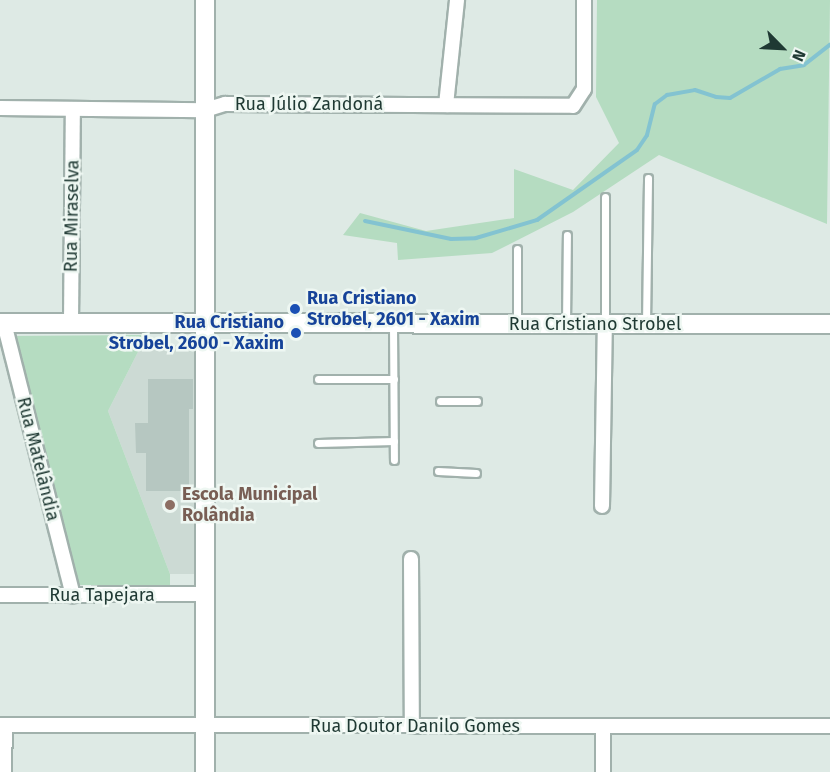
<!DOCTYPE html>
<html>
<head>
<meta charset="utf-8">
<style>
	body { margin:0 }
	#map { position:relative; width:830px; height:772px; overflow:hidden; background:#deeae5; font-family:"Fira Sans",sans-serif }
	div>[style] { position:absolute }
	.built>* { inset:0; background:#ccdad4 }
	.green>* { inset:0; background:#b5dcc1 }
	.stream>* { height:4px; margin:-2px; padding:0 2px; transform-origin:2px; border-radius:2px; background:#83c3d1 }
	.building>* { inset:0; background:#b6c7c1 }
	.roads { filter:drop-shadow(2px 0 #a1b1ac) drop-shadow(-2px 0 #a1b1ac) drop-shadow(0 2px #a1b1ac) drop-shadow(0 -2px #a1b1ac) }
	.lane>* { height:7px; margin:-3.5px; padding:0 3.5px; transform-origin:3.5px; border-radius:3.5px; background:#fff }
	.street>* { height:14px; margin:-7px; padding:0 7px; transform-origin:7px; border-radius:7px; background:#fff }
	.secondary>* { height:18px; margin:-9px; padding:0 9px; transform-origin:9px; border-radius:9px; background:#fff }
	.dots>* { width:16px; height:16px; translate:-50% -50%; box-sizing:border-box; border:3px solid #eef7f2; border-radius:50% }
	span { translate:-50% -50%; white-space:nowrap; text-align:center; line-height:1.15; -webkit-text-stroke:5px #eef7f2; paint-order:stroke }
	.street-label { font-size:18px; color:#1f3933 }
	.transit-label { font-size:18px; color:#164399; font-weight:700 }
	.left { translate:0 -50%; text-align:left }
	.right { translate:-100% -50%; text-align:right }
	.education-label { font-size:18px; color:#785e54; font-weight:700 }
	.north { position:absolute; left:752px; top:18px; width:60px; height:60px; -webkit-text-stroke:4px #eef7f2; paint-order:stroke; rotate:114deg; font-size:16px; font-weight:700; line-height:24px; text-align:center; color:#1f3933 }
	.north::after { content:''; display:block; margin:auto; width:21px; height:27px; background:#1f3933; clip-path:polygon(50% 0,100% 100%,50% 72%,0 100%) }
</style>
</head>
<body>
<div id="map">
	<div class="built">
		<i style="clip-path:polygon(195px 345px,197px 574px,170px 574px,108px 411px,141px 346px)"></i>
	</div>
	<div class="green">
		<i style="clip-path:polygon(597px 0,830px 0,827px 224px,659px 155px,573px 212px,492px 253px,398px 260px,397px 243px,343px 235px,360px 213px,426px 231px,514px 218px,514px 169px,573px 190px,619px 143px,596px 97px)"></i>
		<i style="clip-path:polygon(141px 335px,141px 346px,108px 411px,170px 574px,170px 585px,78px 585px,12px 336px)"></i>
	</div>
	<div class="stream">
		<i style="left:365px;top:221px;width:88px;rotate:11.8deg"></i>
		<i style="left:451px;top:239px;width:25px;rotate:-2deg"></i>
		<i style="left:476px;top:238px;width:64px;rotate:-16.4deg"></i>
		<i style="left:537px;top:220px;width:122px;rotate:-35deg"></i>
		<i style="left:637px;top:150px;width:18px;rotate:-56deg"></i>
		<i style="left:647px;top:135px;width:32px;rotate:-76deg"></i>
		<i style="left:655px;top:104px;width:15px;rotate:-37deg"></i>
		<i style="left:667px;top:95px;width:28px;rotate:-10deg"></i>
		<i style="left:695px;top:90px;width:22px;rotate:18deg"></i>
		<i style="left:716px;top:97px;width:14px;rotate:4deg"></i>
		<i style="left:730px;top:98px;width:58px;rotate:-30.1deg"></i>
		<i style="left:780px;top:69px;width:24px;rotate:-9deg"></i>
		<i style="left:804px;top:65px;width:33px;rotate:-38deg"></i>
	</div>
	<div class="building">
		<i style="clip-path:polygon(148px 379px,193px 379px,193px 409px,189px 409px,189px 491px,146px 491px,146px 453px,136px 453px,135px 423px,148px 423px)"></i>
	</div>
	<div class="roads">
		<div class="lane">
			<i style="left:605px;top:197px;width:124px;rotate:90deg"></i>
			<i style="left:517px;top:321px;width:72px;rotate:-90deg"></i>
			<i style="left:566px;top:324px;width:89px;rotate:-89.4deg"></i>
			<i style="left:646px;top:324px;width:146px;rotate:-89.2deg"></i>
			<i style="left:393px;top:325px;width:135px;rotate:89.6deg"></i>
			<i style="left:318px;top:379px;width:76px"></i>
			<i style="left:440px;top:401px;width:37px"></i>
			<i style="left:318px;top:443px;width:76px;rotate:-1.5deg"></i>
			<i style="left:438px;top:471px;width:38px;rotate:3deg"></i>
		</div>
		<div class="street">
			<i style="left:446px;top:105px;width:106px;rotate:-84deg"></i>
			<i style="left:0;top:108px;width:205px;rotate:0.6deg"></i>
			<i style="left:205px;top:110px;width:21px;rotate:-17deg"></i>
			<i style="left:225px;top:104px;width:348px;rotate:0.3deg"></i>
			<i style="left:573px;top:106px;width:20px;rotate:-57deg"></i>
			<i style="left:584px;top:89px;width:89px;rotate:-90deg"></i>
			<i style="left:4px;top:323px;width:281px;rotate:75.8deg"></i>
			<i style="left:71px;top:323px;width:214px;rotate:-89.5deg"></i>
			<i style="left:602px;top:506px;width:182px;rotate:-89.1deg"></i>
			<i style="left:411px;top:559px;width:167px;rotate:89.7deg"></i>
			<i style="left:0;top:595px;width:205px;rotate:-0.3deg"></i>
			<i style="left:0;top:725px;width:830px;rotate:0.07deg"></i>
			<i style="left:4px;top:772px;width:47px;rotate:-88.8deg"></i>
			<i style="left:603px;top:772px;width:46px;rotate:-90deg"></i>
		</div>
		<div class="secondary">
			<i style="left:0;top:323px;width:830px;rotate:0.07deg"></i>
			<i style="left:205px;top:772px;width:772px;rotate:-90deg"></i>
		</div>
	</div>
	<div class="dots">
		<i style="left:295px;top:309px;background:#1a4fb4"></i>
		<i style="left:296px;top:333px;background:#1a4fb4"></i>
		<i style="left:170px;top:505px;background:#8d6e63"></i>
	</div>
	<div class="street-label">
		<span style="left:309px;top:104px">Rua Júlio Zandoná</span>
		<span style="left:72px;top:216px;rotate:-89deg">Rua Miraselva</span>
		<span style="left:595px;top:324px">Rua Cristiano Strobel</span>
		<span style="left:38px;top:459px;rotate:76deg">Rua Matelândia</span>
		<span style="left:102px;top:595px">Rua Tapejara</span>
		<span style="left:415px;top:726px">Rua Doutor Danilo Gomes</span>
	</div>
	<div class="transit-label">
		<span class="left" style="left:307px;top:309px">Rua Cristiano<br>Strobel, 2601 - Xaxim</span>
		<span class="right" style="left:284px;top:333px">Rua Cristiano<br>Strobel, 2600 - Xaxim</span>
	</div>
	<div class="education-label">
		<span class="left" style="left:182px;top:505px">Escola Municipal<br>Rolândia</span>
	</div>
	<div class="north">N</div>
</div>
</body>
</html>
